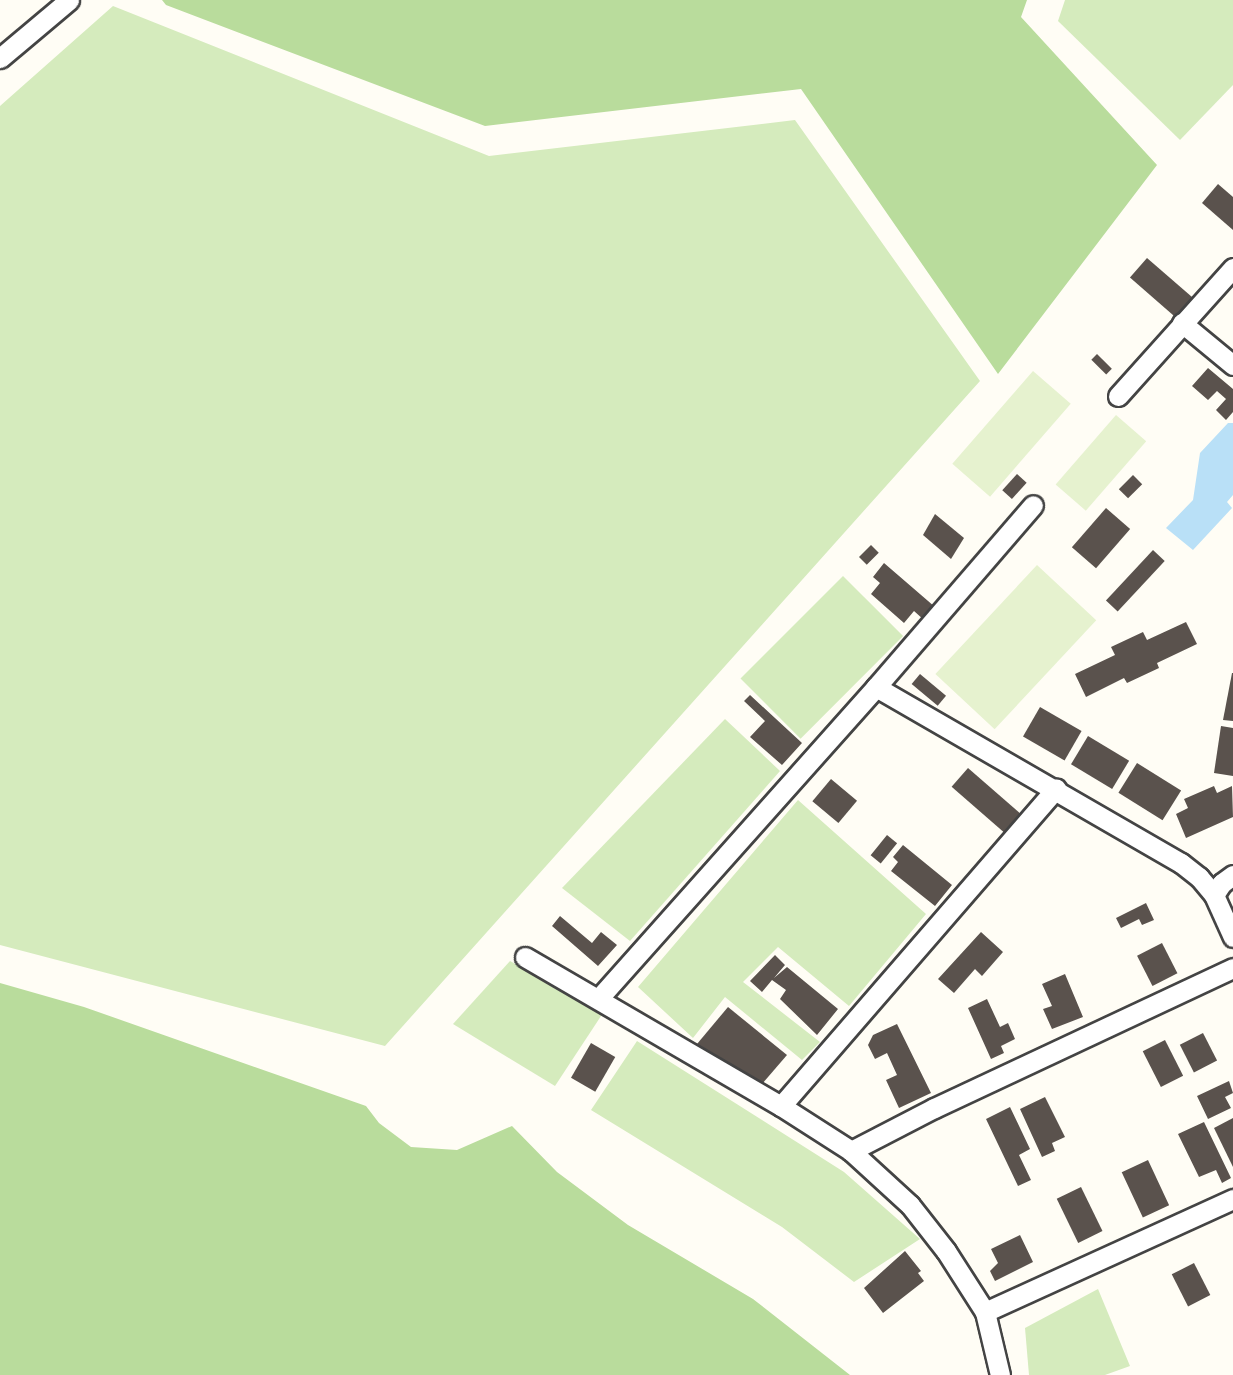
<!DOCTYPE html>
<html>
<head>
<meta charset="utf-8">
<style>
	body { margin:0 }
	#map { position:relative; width:1233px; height:1375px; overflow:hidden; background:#fffdf5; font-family:"Zilla Slab",serif }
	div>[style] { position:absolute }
	.green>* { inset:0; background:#d5ebbd; transform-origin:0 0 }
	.forest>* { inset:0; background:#b9dc9c }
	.pitch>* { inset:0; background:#e6f2cf; transform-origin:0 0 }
	.water>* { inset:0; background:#b9e0f7 }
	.building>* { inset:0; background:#5a524d; transform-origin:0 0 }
	.roads { filter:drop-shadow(2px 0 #444) drop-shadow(-2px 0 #444) drop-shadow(0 2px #444) drop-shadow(0 -2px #444) }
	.minor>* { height:19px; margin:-9.5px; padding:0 9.5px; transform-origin:9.5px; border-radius:9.5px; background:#fff }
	span { translate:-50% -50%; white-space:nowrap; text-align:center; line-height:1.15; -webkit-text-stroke:7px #fff; paint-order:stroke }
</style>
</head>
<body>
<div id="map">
	<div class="green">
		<i style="clip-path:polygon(1065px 0,1233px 0,1233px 85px,1180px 140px,1058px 21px)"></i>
		<i style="clip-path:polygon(113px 6px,489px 156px,795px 120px,980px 381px,385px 1046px,0 945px,0 106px)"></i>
		<i style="left:843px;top:576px;width:85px;height:145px;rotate:45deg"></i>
		<i style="clip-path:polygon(725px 719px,780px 771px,630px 941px,562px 888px)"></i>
		<i style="clip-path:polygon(798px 800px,926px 914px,849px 1006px,778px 947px,743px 982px,820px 1042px,802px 1060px,725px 997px,693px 1038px,638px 987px)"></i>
		<i style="clip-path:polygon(510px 961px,603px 1013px,555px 1086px,453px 1024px)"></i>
		<i style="clip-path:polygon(637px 1041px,844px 1172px,920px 1239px,854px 1282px,782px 1227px,591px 1110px)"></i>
		<i style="clip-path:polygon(1098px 1289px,1130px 1366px,1105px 1375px,1029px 1375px,1025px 1328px)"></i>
	</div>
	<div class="forest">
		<i style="clip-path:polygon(162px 0,1027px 0,1021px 17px,1157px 165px,998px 374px,801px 89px,485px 126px,166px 5px)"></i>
		<i style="clip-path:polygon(0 983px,84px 1007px,366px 1106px,379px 1123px,411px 1147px,457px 1150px,512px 1126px,557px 1172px,628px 1225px,753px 1299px,850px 1375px,0 1375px)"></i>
	</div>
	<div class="pitch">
		<i style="left:1033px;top:371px;width:50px;height:123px;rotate:41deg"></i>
		<i style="left:1116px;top:415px;width:40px;height:92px;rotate:41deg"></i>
		<i style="left:1037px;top:565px;width:81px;height:149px;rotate:43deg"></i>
	</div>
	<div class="water">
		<i style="clip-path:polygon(1228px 423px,1233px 423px,1233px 495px,1227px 502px,1232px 508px,1193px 550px,1166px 528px,1193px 500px,1200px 453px)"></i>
	</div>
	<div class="building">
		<i style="clip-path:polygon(1218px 184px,1233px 197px,1233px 230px,1202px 203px)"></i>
		<i style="left:1147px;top:258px;width:60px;height:26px;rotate:41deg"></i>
		<i style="left:1097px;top:354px;width:21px;height:8px;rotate:45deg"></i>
		<i style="clip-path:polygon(1208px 368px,1233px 389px,1233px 412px,1226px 420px,1216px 410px,1226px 399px,1217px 391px,1208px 400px,1192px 386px)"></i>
		<i style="left:1017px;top:474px;width:13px;height:22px;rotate:42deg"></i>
		<i style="left:1133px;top:475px;width:13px;height:20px;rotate:45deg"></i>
		<i style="left:1106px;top:508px;width:32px;height:52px;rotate:41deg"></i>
		<i style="clip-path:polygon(935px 514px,964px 538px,951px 559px,923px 535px)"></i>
		<i style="left:871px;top:545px;width:11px;height:17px;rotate:45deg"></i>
		<i style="left:1153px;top:550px;width:16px;height:69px;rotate:43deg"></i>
		<i style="clip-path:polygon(884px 563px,935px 607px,924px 620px,914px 611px,904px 623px,871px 594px,880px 583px,873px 577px)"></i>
		<i style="clip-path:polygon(1186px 622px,1197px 644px,1157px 663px,1159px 668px,1127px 683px,1124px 678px,1086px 697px,1075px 674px,1115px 655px,1111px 647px,1143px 632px,1147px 640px)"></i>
		<i style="clip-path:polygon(1232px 673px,1233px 673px,1233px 721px,1223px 720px)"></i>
		<i style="left:920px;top:674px;width:34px;height:13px;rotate:40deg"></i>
		<i style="clip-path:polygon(750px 695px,802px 743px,782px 765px,750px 737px,765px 721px,744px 701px)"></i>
		<i style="left:1040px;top:707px;width:48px;height:34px;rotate:30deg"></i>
		<i style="clip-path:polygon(1221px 726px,1233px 728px,1233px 776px,1214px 773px)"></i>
		<i style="left:1088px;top:736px;width:48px;height:33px;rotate:31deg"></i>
		<i style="left:1137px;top:763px;width:52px;height:35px;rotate:32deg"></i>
		<i style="left:968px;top:768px;width:70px;height:25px;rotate:41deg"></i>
		<i style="left:831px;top:779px;width:34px;height:29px;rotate:40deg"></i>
		<i style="clip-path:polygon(1214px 786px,1217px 793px,1232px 786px,1233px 817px,1186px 838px,1176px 814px,1188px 808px,1184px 799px)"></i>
		<i style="left:887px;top:835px;width:13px;height:26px;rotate:39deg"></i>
		<i style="clip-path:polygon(903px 845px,952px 885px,935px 906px,891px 871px,898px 862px,893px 857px)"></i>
		<i style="clip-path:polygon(1146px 903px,1154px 920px,1142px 925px,1139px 919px,1121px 928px,1116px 918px)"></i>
		<i style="clip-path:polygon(560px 916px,592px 943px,601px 932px,617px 945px,598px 966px,552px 926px)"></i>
		<i style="clip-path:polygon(981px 932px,1003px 952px,982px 976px,975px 969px,954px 993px,938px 979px)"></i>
		<i style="left:1162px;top:943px;width:34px;height:28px;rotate:63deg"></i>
		<i style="clip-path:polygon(775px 955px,785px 965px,774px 978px,787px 967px,838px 1009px,817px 1035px,780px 999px,786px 990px,772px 980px,762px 992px,750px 981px)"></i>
		<i style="clip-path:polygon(1065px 974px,1083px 1017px,1052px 1029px,1043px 1009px,1052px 1006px,1042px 984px)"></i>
		<i style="clip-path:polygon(987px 999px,1000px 1027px,1008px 1023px,1015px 1039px,1001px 1046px,1004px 1053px,991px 1059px,968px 1008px)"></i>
		<i style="clip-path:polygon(728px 1007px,787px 1055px,762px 1084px,697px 1044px)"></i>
		<i style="clip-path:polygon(897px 1024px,931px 1093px,899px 1108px,886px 1080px,897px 1075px,887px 1053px,875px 1059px,868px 1045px,873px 1035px)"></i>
		<i style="left:1203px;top:1033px;width:31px;height:26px;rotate:63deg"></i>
		<i style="left:1165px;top:1040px;width:40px;height:25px;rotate:63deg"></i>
		<i style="left:591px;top:1043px;width:28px;height:40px;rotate:30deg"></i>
		<i style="clip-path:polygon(1229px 1081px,1233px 1093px,1225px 1097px,1231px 1108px,1208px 1119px,1197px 1096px)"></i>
		<i style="clip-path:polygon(1045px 1097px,1065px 1137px,1052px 1143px,1055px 1151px,1042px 1157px,1020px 1109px)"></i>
		<i style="clip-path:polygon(1010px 1107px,1030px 1149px,1019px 1155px,1031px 1180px,1018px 1186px,986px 1119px)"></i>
		<i style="clip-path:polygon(1233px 1118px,1233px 1167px,1214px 1128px)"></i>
		<i style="clip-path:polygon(1204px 1122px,1231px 1178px,1222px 1183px,1216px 1170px,1199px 1177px,1178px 1134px)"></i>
		<i style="left:1148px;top:1160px;width:50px;height:29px;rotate:65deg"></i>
		<i style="left:1081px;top:1187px;width:49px;height:27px;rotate:64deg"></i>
		<i style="clip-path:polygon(1020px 1235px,1033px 1262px,995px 1281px,990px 1271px,998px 1263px,991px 1249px)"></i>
		<i style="clip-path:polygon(905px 1251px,921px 1271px,918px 1273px,924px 1281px,883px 1313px,864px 1288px)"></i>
		<i style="left:1194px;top:1263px;width:36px;height:25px;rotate:63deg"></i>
	</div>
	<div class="roads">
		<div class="minor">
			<i style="left:0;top:58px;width:90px;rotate:-40deg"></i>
			<i style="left:1182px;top:323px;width:66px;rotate:39.5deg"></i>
			<i style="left:1118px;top:396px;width:172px;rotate:-48.1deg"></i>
			<i style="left:876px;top:687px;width:352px;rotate:30deg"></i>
			<i style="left:1181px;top:863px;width:23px;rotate:38deg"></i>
			<i style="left:1199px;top:877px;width:23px;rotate:50deg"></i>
			<i style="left:1233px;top:875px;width:14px;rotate:144deg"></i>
			<i style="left:1222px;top:883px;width:14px;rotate:124deg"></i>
			<i style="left:1214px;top:895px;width:46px;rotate:65.7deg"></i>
			<i style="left:525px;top:957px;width:296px;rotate:30.2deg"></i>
			<i style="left:781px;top:1106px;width:83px;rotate:32.7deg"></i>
			<i style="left:851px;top:1151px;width:80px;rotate:42.5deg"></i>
			<i style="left:910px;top:1205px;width:58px;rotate:52deg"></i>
			<i style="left:946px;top:1251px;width:72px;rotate:57.4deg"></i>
			<i style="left:985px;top:1312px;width:65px;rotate:76.6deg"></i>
			<i style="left:599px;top:998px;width:416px;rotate:-48.3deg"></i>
			<i style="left:876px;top:687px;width:240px;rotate:-49.2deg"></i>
			<i style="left:781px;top:1106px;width:420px;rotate:-49.1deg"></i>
			<i style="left:851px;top:1151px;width:93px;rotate:-27.4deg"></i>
			<i style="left:934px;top:1108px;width:330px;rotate:-25.1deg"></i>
			<i style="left:985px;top:1312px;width:273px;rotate:-24.5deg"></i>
		</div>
	</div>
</div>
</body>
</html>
